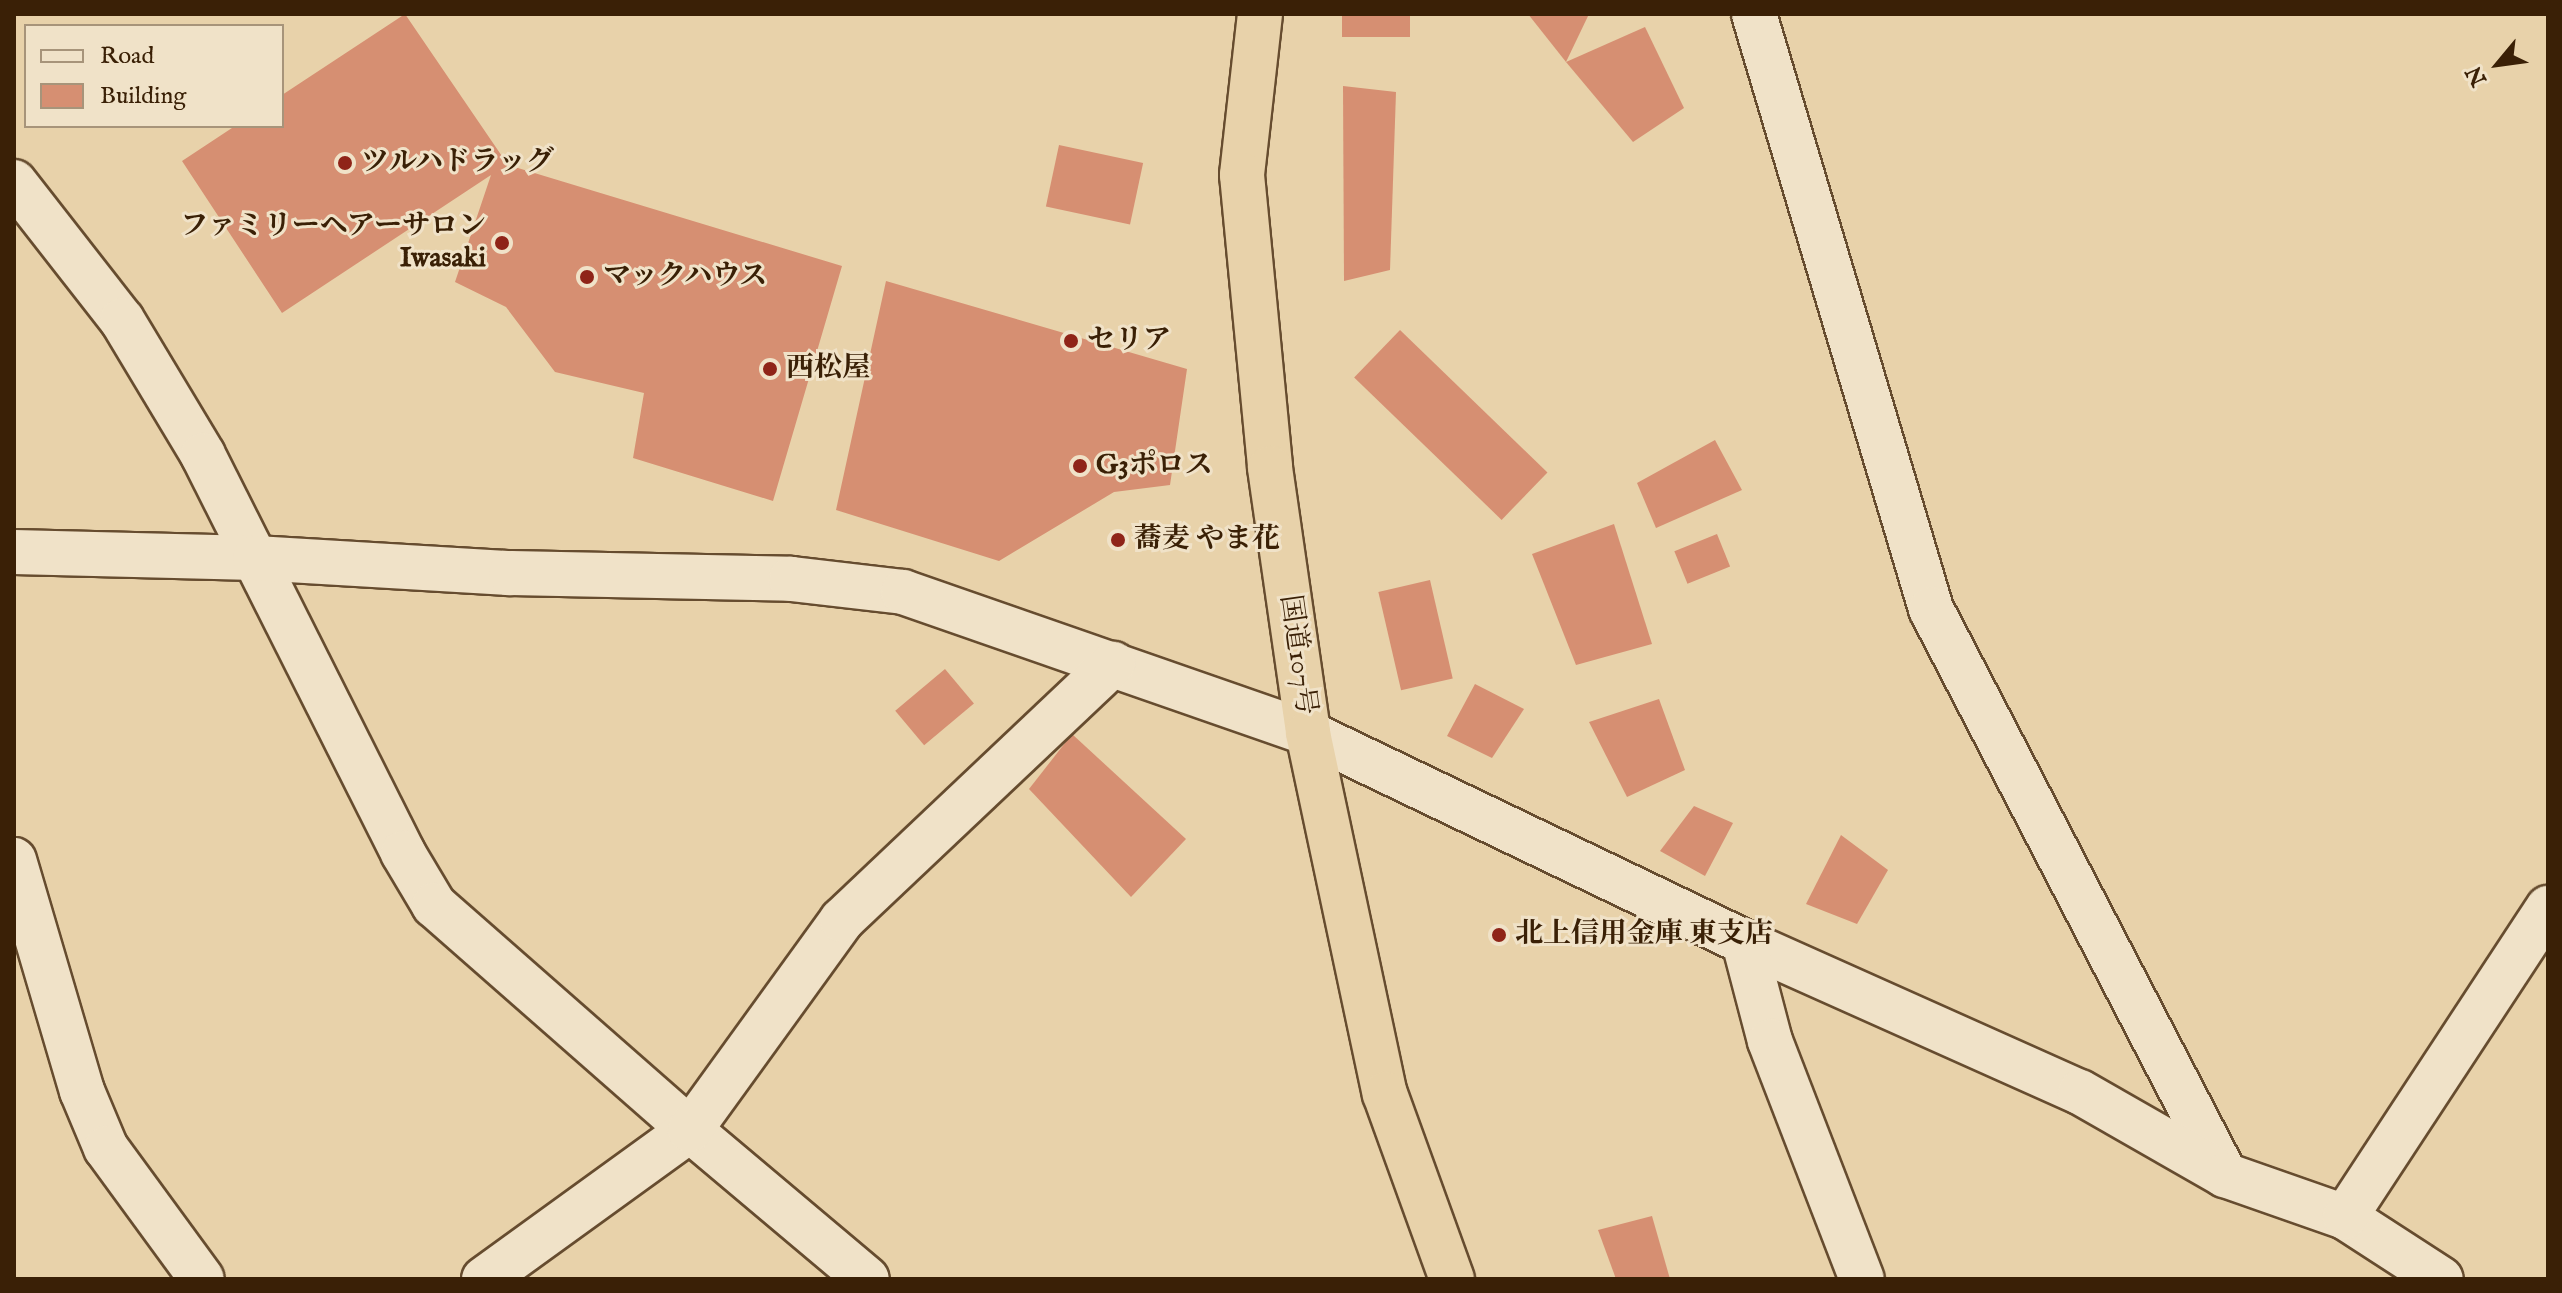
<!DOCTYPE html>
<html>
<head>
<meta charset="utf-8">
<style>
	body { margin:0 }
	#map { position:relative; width:2562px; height:1293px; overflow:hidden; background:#e8d2aa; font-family:"IM FELL English","Noto Serif JP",serif }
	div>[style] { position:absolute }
	.building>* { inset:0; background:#d68f72; transform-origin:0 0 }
	.roads { filter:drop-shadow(2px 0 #664c2f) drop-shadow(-2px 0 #664c2f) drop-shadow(0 2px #664c2f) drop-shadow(0 -2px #664c2f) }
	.minor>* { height:44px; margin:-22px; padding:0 22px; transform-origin:22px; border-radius:22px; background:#f0e2c8 }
	.highway>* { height:44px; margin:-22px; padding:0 22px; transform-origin:22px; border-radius:22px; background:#e8d2aa }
	.dots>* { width:22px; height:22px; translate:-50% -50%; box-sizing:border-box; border:4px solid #f0e2c8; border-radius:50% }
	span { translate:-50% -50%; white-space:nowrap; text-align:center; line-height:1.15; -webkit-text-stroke:6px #f0e2c8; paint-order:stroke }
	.poi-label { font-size:28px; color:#3a2006; font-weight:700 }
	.left { translate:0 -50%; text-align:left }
	.right { translate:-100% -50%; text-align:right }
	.street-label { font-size:28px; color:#3a2006 }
	.frame { position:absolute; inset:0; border:16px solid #3a2006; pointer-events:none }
	.legend { position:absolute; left:24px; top:24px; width:260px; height:104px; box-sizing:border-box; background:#f0e2c8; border:2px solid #a7947a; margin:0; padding:10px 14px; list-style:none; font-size:24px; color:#3a2006 }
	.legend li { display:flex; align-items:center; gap:16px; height:40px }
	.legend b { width:40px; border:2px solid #a7947a }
	.north { position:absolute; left:2458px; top:24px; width:80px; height:80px; -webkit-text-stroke:6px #f0e2c8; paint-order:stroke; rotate:241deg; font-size:22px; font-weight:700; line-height:32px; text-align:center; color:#3a2006 }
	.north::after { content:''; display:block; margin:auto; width:28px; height:36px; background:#3a2006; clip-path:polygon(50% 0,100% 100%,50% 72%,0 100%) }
</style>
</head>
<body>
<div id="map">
	<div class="building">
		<i style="clip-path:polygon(405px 14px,508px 165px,842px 266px,773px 501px,633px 458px,644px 393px,555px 372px,506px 307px,455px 282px,491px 175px,282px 313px,182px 161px,235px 126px,282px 126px,282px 95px)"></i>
		<i style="left:1342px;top:14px;width:68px;height:23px"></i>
		<i style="clip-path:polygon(1528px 14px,1589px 14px,1566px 62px)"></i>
		<i style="clip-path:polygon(1645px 27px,1684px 108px,1633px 142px,1566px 62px)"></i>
		<i style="clip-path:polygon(1343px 86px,1396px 92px,1390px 270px,1344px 281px)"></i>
		<i style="left:1059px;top:145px;width:86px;height:63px;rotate:12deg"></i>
		<i style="clip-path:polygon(886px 281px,1187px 369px,1170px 485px,1114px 492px,999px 561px,836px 510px)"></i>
		<i style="left:1400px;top:330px;width:205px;height:66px;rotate:44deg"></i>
		<i style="clip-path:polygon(1715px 440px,1742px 490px,1656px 528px,1637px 483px)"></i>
		<i style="clip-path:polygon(1614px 524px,1652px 644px,1576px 665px,1532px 554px)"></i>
		<i style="left:1717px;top:534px;width:35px;height:46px;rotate:68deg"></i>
		<i style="left:1430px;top:580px;width:101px;height:53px;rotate:77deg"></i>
		<i style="left:945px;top:669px;width:45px;height:65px;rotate:50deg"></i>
		<i style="clip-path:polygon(1475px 684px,1524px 709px,1492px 758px,1447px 736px)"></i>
		<i style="clip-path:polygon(1659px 699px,1685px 770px,1627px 797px,1589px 722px)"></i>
		<i style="clip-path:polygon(1072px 734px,1186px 839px,1131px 897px,1029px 789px)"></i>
		<i style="clip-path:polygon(1694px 806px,1733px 823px,1705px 876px,1660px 851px)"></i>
		<i style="clip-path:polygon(1841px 835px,1888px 870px,1857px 924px,1806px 904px)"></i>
		<i style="clip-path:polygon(1652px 1216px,1670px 1279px,1616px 1279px,1598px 1230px)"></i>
	</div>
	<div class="roads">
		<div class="minor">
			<i style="left:1754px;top:14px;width:621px;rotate:73.43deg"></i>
			<i style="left:1931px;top:609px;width:638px;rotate:62.55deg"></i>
			<i style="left:14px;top:182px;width:175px;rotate:52deg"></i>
			<i style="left:122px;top:320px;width:157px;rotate:59deg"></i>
			<i style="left:203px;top:455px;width:445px;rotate:63.3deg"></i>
			<i style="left:403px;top:853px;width:61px;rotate:59.2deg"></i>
			<i style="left:434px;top:905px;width:341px;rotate:41.3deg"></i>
			<i style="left:690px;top:1130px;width:231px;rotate:40.1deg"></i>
			<i style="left:14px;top:552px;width:241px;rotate:1.4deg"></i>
			<i style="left:255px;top:558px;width:256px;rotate:3.4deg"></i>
			<i style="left:511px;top:573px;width:280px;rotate:1.2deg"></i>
			<i style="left:791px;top:579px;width:113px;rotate:6.6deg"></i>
			<i style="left:903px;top:592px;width:429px;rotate:19.2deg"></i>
			<i style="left:1308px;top:733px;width:484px;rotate:25.6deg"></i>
			<i style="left:1744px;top:942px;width:368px;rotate:24.1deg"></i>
			<i style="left:2080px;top:1092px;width:167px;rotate:29.8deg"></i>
			<i style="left:2225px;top:1175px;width:127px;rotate:19.3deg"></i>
			<i style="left:2345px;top:1217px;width:114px;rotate:32.9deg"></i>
			<i style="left:14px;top:860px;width:241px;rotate:73.6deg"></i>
			<i style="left:82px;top:1091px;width:62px;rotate:67.2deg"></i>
			<i style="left:106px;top:1148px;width:162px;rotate:53.8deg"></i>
			<i style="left:1744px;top:942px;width:102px;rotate:75.3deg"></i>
			<i style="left:1770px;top:1041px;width:255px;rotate:68.9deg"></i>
			<i style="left:2345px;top:1217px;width:370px;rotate:-56.7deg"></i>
			<i style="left:484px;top:1279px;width:254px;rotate:-35.9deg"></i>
			<i style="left:690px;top:1130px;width:259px;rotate:-54.1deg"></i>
			<i style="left:842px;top:920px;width:373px;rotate:-43.4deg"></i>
		</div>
		<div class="highway">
			<i style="left:1260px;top:14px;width:162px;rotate:96.4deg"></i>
			<i style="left:1242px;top:175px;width:294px;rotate:84.5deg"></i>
			<i style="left:1270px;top:468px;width:268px;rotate:81.8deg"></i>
			<i style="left:1308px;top:733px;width:369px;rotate:78deg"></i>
			<i style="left:1385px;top:1094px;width:197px;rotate:70.1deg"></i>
		</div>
	</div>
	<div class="dots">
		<i style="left:345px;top:163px;background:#8f2418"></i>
		<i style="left:502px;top:243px;background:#8f2418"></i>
		<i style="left:587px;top:277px;background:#8f2418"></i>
		<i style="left:1071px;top:341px;background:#8f2418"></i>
		<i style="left:770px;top:369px;background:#8f2418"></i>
		<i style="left:1080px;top:466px;background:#8f2418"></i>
		<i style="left:1118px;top:540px;background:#8f2418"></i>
		<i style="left:1499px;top:935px;background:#8f2418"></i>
	</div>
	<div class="poi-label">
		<span class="left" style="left:361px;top:163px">ツルハドラッグ</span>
		<span class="right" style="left:486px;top:243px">ファミリーヘアーサロン<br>Iwasaki</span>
		<span class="left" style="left:603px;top:277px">マックハウス</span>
		<span class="left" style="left:1087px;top:341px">セリア</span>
		<span class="left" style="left:786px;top:369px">西松屋</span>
		<span class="left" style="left:1096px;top:466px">G3ポロス</span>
		<span class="left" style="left:1134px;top:540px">蕎麦 やま花</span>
		<span class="left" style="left:1515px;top:935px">北上信用金庫 東支店</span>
	</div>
	<div class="street-label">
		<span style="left:1297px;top:655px;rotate:82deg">国道107号</span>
	</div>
	<div class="frame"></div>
	<ul class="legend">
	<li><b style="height:10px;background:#f0e2c8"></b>Road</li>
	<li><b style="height:22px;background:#d68f72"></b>Building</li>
	</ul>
	<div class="north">N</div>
</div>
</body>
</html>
